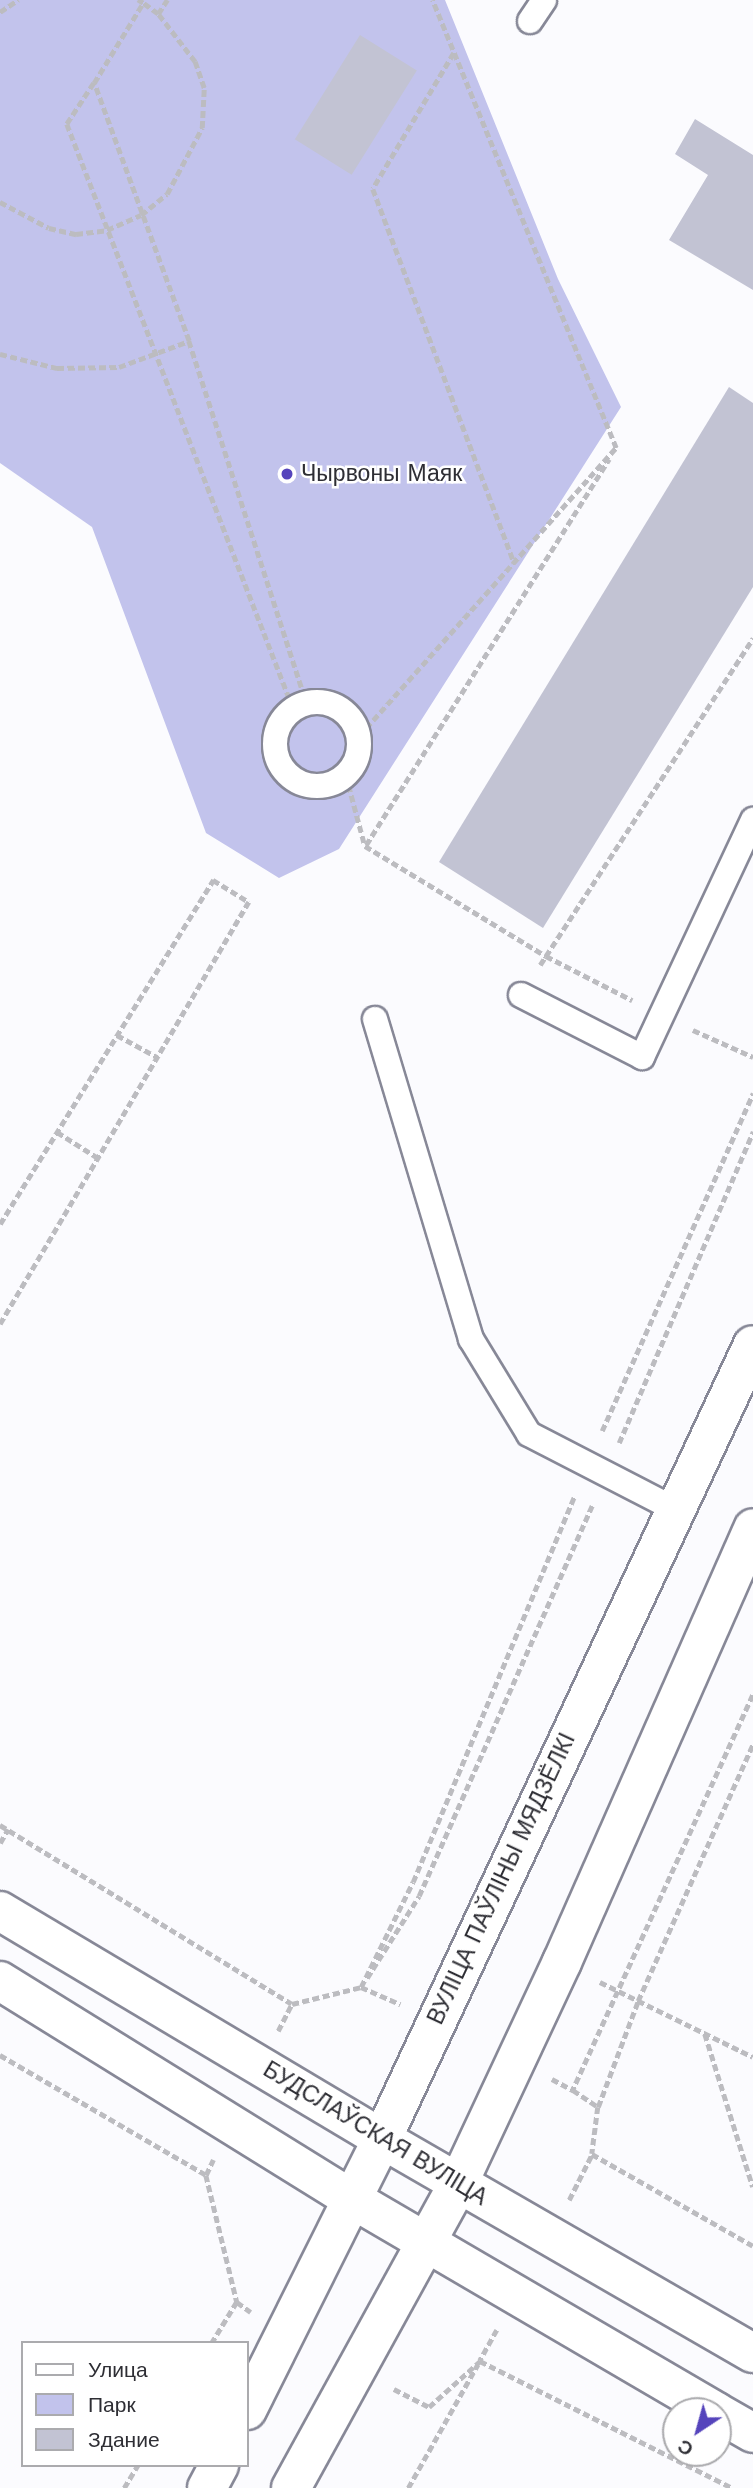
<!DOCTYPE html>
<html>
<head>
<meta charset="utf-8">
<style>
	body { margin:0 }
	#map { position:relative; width:753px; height:2488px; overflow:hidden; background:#fbfbfe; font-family:"Work Sans",sans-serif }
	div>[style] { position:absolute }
	.green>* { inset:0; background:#c2c3ec }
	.building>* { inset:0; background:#c2c3d3; transform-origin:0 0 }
	.path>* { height:4.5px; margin-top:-2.25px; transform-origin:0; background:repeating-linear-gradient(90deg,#bcbcc0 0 7px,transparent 0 10.5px) }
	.roads { filter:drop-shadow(2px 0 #878897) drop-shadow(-2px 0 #878897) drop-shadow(0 2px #878897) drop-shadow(0 -2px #878897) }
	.service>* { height:24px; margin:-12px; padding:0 12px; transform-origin:12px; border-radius:12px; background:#fff }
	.service>.ring { margin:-12px; padding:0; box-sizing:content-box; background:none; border:24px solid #fff; border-radius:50% }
	.tertiary>* { height:38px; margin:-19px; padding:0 19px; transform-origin:19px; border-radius:19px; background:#fff }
	.secondary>* { height:38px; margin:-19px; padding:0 19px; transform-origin:19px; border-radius:19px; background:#fff }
	.dots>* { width:19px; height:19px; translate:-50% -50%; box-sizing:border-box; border:4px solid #fff; border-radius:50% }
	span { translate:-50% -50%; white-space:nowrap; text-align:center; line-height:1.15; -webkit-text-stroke:5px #fff; paint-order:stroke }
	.poi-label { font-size:23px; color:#2e2e34 }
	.left { translate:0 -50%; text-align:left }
	.street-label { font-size:23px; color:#2e2e34 }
	.legend { position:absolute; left:21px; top:2341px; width:228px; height:126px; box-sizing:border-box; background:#fff; border:2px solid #ababae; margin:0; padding:9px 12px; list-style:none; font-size:21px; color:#2e2e34 }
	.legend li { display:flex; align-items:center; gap:14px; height:35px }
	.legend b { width:35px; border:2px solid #ababae }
	.north { position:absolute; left:662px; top:2397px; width:70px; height:70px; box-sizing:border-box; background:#fff; border:2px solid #ababae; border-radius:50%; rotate:216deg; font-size:19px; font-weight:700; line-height:28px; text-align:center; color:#2e2e34 }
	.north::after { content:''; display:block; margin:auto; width:24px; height:32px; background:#5544bc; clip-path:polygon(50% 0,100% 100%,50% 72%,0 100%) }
</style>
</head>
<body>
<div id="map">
	<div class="green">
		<i style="clip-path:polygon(0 0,445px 0,558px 279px,621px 407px,339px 849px,279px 878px,206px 833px,92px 527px,0 463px)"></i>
	</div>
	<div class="building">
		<i style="left:360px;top:35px;width:67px;height:123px;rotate:32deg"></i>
		<i style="clip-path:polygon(695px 119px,753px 155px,753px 290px,669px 240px,708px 175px,675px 154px)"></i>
		<i style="clip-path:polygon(729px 387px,753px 403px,753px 587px,543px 928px,439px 862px)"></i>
	</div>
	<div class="path">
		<i style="left:0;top:12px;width:22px;rotate:-34deg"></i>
		<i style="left:158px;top:14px;width:17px;rotate:-57deg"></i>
		<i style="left:454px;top:53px;width:158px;rotate:120.8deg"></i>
		<i style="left:373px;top:189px;width:400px;rotate:69.3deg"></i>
		<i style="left:94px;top:83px;width:49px;rotate:123.4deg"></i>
		<i style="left:67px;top:124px;width:626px;rotate:68.84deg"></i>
		<i style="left:0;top:202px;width:55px;rotate:28deg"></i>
		<i style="left:49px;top:228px;width:28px;rotate:13deg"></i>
		<i style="left:76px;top:234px;width:31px;rotate:-7deg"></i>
		<i style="left:107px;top:230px;width:37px;rotate:-24deg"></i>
		<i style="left:141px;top:215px;width:33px;rotate:-39deg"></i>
		<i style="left:167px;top:194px;width:75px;rotate:-62.1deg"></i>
		<i style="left:202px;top:128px;width:40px;rotate:-87.1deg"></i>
		<i style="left:204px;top:88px;width:28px;rotate:-109deg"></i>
		<i style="left:195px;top:62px;width:61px;rotate:-127.6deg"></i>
		<i style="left:158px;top:14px;width:19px;rotate:-144deg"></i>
		<i style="left:189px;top:341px;width:379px;rotate:72deg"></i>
		<i style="left:0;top:354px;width:59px;rotate:13.8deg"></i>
		<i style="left:57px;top:368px;width:62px;rotate:-0.9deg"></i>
		<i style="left:119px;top:367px;width:75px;rotate:-20.4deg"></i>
		<i style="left:189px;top:341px;width:275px;rotate:-110.2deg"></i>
		<i style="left:94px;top:83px;width:94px;rotate:-58.5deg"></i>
		<i style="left:143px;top:3px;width:6px;rotate:-149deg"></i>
		<i style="left:359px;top:736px;width:386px;rotate:-48.3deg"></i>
		<i style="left:616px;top:448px;width:484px;rotate:-112.3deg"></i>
		<i style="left:346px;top:775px;width:73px;rotate:75deg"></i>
		<i style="left:365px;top:846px;width:212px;rotate:31.3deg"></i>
		<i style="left:546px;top:956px;width:97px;rotate:27.1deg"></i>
		<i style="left:366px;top:845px;width:456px;rotate:-57.8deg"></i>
		<i style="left:540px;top:965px;width:390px;rotate:-56.9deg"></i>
		<i style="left:693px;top:1030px;width:66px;rotate:24.2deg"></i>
		<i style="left:117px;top:1035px;width:46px;rotate:28.8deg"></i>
		<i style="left:57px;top:1132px;width:49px;rotate:32.4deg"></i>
		<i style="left:0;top:1224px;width:405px;rotate:-58.2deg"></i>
		<i style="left:213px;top:880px;width:42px;rotate:31.4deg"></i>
		<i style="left:249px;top:902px;width:490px;rotate:120.5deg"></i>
		<i style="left:602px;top:1431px;width:370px;rotate:-65.9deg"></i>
		<i style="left:619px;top:1443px;width:339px;rotate:-66.7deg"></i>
		<i style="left:753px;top:1695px;width:434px;rotate:114.5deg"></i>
		<i style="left:573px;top:2090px;width:30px;rotate:34deg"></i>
		<i style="left:598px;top:2107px;width:47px;rotate:97.3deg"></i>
		<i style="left:592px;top:2154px;width:185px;rotate:29.7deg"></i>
		<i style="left:0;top:1825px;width:342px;rotate:31.5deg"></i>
		<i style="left:292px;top:2004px;width:71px;rotate:-13.8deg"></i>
		<i style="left:361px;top:1987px;width:43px;rotate:23.6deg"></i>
		<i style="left:0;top:1843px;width:16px;rotate:-60deg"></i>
		<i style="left:367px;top:1978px;width:97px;rotate:-57.6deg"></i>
		<i style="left:419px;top:1896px;width:427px;rotate:-66.1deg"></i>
		<i style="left:600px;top:1982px;width:170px;rotate:26.1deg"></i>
		<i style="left:361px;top:1987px;width:117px;rotate:-63.7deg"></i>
		<i style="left:413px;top:1882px;width:417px;rotate:-67.3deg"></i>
		<i style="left:278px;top:2031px;width:30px;rotate:-63deg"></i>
		<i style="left:705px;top:2034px;width:160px;rotate:72.6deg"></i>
		<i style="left:0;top:2055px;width:238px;rotate:30.2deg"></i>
		<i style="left:206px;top:2175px;width:131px;rotate:76.3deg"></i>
		<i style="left:237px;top:2302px;width:48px;rotate:121.4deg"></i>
		<i style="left:552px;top:2079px;width:24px;rotate:28deg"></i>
		<i style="left:598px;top:2107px;width:113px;rotate:-69.3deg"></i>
		<i style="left:638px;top:2001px;width:282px;rotate:-65.9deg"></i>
		<i style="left:206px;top:2175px;width:17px;rotate:-65deg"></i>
		<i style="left:569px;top:2200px;width:51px;rotate:-63.4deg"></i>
		<i style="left:237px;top:2302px;width:17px;rotate:36deg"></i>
		<i style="left:497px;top:2330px;width:35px;rotate:119deg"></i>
		<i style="left:480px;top:2361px;width:282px;rotate:26.7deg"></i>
		<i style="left:394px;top:2389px;width:39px;rotate:27deg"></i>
		<i style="left:429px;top:2407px;width:69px;rotate:-42deg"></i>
		<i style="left:681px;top:2459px;width:7px;rotate:-56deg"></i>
		<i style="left:124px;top:2488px;width:27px;rotate:-59deg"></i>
		<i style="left:408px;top:2488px;width:142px;rotate:-60.6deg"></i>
	</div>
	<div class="roads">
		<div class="service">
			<i style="left:530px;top:21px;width:25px;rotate:-56deg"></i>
			<i class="ring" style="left:275px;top:702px;width:60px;height:60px"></i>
			<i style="left:521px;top:995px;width:136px;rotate:27.1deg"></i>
			<i style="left:642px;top:1057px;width:262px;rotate:-64.9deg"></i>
			<i style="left:375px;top:1019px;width:334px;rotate:73.3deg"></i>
			<i style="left:471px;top:1339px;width:111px;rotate:58.6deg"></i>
			<i style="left:529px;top:1434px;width:165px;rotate:27.3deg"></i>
		</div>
		<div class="tertiary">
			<i style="left:247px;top:2410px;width:303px;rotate:-63.5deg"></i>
			<i style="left:382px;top:2139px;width:876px;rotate:-64.96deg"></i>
			<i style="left:207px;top:2488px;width:26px;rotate:-62deg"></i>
			<i style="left:291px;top:2488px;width:347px;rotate:-61.2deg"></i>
			<i style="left:458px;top:2184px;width:245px;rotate:-64.9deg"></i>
			<i style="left:562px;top:1962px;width:474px;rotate:-66.2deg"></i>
		</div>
		<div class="secondary">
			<i style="left:0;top:1911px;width:445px;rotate:30.8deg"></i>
			<i style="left:382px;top:2139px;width:428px;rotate:30deg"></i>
			<i style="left:0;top:1981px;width:414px;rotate:31.8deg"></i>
			<i style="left:352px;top:2199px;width:420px;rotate:30.3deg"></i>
			<i style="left:718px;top:2413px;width:40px;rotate:29.7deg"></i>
		</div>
	</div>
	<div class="dots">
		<i style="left:287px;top:474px;background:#5544bc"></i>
	</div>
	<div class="poi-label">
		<span class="left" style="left:301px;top:474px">Чырвоны Маяк</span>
	</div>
	<div class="street-label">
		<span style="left:502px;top:1879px;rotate:-65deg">ВУЛІЦА ПАЎЛІНЫ МЯДЗЁЛКІ</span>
		<span style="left:375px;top:2134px;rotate:31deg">БУДСЛАЎСКАЯ ВУЛІЦА</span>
	</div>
	<ul class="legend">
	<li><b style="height:9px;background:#fff"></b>Улица</li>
	<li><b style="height:19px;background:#c2c3ec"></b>Парк</li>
	<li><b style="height:19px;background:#c2c3d3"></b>Здание</li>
	</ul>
	<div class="north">С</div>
</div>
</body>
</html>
